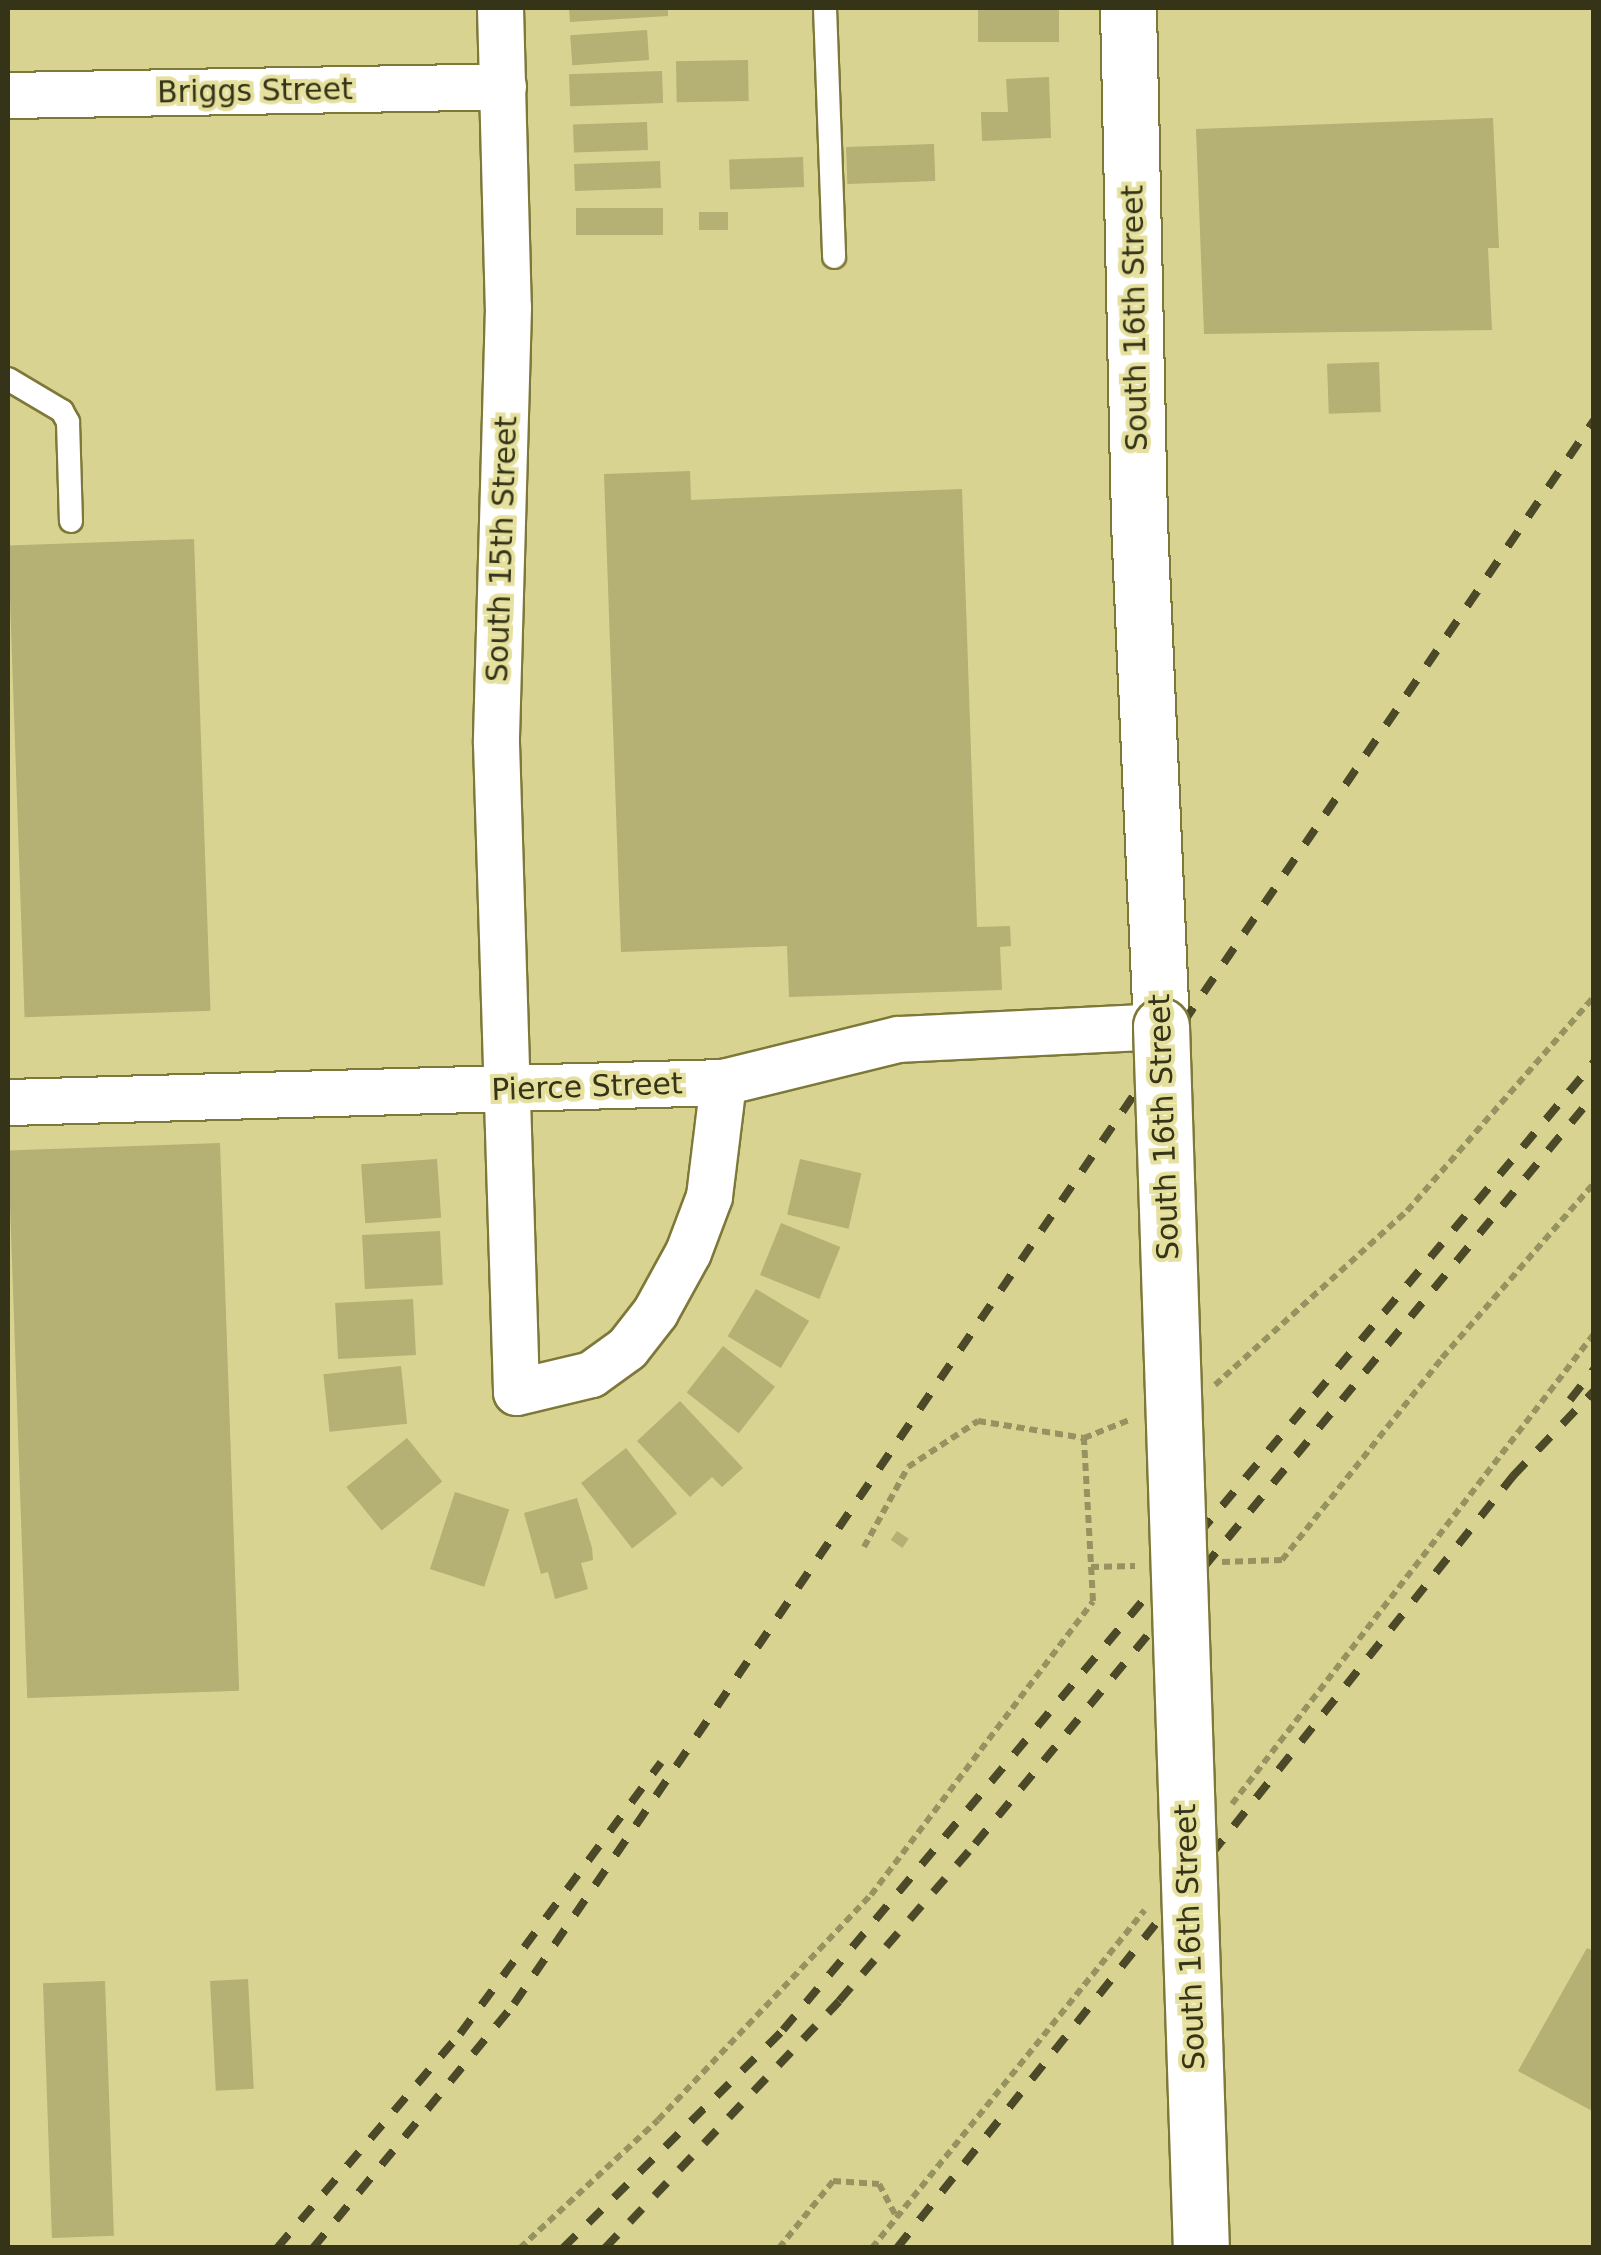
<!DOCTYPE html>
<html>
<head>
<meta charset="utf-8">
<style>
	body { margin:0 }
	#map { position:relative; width:1601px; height:2255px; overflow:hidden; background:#d8d391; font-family:"DejaVu Sans",sans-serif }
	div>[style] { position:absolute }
	.building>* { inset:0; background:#b5b073; transform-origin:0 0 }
	.path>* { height:6px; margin-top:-3px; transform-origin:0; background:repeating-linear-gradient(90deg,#979361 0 8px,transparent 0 13px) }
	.roads { filter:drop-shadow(2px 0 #7e7839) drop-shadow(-2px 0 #7e7839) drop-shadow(0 2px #7e7839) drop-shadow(0 -2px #7e7839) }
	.service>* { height:22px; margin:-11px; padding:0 11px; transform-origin:11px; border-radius:11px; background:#fff }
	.minor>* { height:45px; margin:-22.5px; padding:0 22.5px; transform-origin:22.5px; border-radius:22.5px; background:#fff }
	.tertiary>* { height:55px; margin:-27.5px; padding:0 27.5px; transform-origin:27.5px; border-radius:27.5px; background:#fff }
	.rail>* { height:8px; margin-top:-4px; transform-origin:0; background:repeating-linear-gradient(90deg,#4c4929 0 18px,transparent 0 36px) }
	.bridges { filter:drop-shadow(2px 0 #7e7839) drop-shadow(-2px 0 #7e7839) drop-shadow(0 2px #7e7839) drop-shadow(0 -2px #7e7839) }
	.tertiary-bridge>* { height:55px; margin:-27.5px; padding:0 27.5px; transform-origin:27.5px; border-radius:27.5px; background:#fff }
	span { translate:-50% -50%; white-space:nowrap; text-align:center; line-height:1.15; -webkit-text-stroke:8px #e5e09e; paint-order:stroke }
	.street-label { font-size:30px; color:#353318 }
	.frame { position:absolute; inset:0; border:10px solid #353318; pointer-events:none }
</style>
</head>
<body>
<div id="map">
	<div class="building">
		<i style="clip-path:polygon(569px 8px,668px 8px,668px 16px,570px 22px)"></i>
		<i style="left:1059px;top:10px;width:32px;height:81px;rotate:90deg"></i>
		<i style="left:647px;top:30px;width:30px;height:77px;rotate:86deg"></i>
		<i style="left:748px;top:60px;width:41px;height:72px;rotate:89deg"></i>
		<i style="left:662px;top:71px;width:32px;height:93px;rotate:88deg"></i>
		<i style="clip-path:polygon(1049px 77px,1051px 138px,982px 141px,981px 112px,1008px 112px,1006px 79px)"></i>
		<i style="clip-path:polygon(1493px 118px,1499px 248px,1488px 248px,1492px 330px,1204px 334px,1196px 129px)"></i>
		<i style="left:647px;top:122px;width:28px;height:74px;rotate:88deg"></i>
		<i style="left:934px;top:144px;width:37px;height:88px;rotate:88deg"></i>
		<i style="left:803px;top:157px;width:30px;height:74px;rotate:88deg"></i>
		<i style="left:660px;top:161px;width:27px;height:86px;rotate:88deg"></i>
		<i style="left:663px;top:208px;width:27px;height:87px;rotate:90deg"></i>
		<i style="left:728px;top:212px;width:18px;height:29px;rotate:90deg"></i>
		<i style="left:1379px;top:362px;width:50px;height:52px;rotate:88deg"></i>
		<i style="clip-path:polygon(690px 471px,691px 500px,962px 489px,977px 927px,1010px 926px,1011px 946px,1000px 947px,1002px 990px,789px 997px,787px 946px,621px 952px,604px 474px)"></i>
		<i style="left:194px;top:539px;width:472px;height:186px;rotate:88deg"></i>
		<i style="left:220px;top:1143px;width:548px;height:212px;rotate:88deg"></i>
		<i style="left:437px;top:1159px;width:59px;height:76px;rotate:86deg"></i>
		<i style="left:800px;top:1159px;width:63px;height:57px;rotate:13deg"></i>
		<i style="left:781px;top:1223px;width:64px;height:56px;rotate:22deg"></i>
		<i style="left:440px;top:1231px;width:54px;height:78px;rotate:87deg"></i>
		<i style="left:756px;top:1289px;width:62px;height:55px;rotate:31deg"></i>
		<i style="left:413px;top:1299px;width:56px;height:78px;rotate:87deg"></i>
		<i style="left:723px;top:1346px;width:66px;height:59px;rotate:38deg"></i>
		<i style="left:401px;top:1366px;width:58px;height:78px;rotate:84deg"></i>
		<i style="clip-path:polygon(680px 1401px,743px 1468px,722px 1487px,712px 1477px,690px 1497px,637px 1441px)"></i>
		<i style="left:407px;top:1438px;width:56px;height:78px;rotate:51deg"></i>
		<i style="left:626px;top:1448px;width:83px;height:57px;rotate:52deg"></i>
		<i style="left:455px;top:1492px;width:57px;height:81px;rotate:18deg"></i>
		<i style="clip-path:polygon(577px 1498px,592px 1548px,593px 1560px,581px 1563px,588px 1589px,555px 1599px,548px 1572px,541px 1574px,524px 1513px)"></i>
		<i style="left:897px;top:1531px;width:14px;height:11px;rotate:34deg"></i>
		<i style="clip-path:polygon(1587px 1948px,1594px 1951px,1594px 2112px,1518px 2071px)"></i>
		<i style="left:248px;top:1979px;width:110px;height:38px;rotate:87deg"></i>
		<i style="left:105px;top:1981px;width:255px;height:62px;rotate:88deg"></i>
	</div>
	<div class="path">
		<i style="left:1215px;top:1385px;width:259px;rotate:-42.2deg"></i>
		<i style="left:1407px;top:1211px;width:284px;rotate:-48.9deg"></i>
		<i style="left:864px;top:1547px;width:91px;rotate:-61.2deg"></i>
		<i style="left:908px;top:1467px;width:84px;rotate:-33.3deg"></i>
		<i style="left:978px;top:1421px;width:107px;rotate:9.1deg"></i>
		<i style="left:1084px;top:1438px;width:48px;rotate:-21.8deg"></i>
		<i style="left:1222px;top:1562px;width:60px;rotate:-1.9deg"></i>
		<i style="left:1282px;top:1560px;width:258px;rotate:-51.6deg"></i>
		<i style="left:1442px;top:1358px;width:232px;rotate:-49deg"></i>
		<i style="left:1091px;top:1567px;width:44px;rotate:-1.3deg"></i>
		<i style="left:1232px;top:1804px;width:593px;rotate:-52.4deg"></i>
		<i style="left:520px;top:2248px;width:188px;rotate:-42.8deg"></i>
		<i style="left:658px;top:2120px;width:310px;rotate:-46.6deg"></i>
		<i style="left:871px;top:1895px;width:368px;rotate:-52.9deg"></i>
		<i style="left:1093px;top:1601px;width:163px;rotate:-93.2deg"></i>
		<i style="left:779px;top:2248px;width:86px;rotate:-51.1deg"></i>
		<i style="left:833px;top:2181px;width:46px;rotate:3.7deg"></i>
		<i style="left:879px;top:2184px;width:36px;rotate:62deg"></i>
		<i style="left:872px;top:2248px;width:434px;rotate:-51.1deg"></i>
	</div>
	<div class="roads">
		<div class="service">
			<i style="left:825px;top:8px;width:249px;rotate:87.9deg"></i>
			<i style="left:8px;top:379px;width:63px;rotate:30.7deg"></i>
			<i style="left:62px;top:411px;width:13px;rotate:61deg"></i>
			<i style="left:68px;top:422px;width:99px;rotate:88.3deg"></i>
		</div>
		<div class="minor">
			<i style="left:500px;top:8px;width:299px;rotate:88.5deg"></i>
			<i style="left:508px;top:307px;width:436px;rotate:91.6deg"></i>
			<i style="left:496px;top:743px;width:649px;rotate:88.23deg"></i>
			<i style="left:516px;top:1392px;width:77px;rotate:-13.5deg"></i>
			<i style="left:591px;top:1374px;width:44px;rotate:-35.8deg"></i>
			<i style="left:627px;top:1348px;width:46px;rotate:-52.1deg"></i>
			<i style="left:655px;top:1312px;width:68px;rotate:-61.2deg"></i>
			<i style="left:688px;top:1252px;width:60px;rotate:-69.4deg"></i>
			<i style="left:709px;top:1196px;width:115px;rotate:-83deg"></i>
			<i style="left:8px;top:95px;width:495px;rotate:-1deg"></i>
			<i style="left:8px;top:1102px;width:715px;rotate:-1.6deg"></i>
			<i style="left:723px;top:1082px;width:180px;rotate:-13.8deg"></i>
			<i style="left:898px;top:1039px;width:263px;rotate:-2.8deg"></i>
		</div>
		<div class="tertiary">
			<i style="left:1128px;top:8px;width:514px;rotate:88.77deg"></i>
			<i style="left:1139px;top:522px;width:504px;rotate:87.5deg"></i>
		</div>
	</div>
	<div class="rail">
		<i style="left:1570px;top:1400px;width:39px;rotate:-52deg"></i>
		<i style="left:277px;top:2248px;width:282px;rotate:-49.5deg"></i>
		<i style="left:460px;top:2034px;width:338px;rotate:-53.5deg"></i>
		<i style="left:313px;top:2248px;width:316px;rotate:-50.5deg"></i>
		<i style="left:514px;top:2004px;width:1917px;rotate:-55.71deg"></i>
		<i style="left:563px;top:2248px;width:310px;rotate:-44.7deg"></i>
		<i style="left:783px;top:2030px;width:1263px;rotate:-50.04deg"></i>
		<i style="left:605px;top:2248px;width:340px;rotate:-46.5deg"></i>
		<i style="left:839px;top:2001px;width:208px;rotate:-49.1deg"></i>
		<i style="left:975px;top:1844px;width:972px;rotate:-50.43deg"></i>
		<i style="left:897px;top:2248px;width:988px;rotate:-51.41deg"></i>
		<i style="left:1513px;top:1476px;width:117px;rotate:-46.4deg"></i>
	</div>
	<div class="bridges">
		<div class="tertiary-bridge">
			<i style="left:1161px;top:1026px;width:1223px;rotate:88.13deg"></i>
		</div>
	</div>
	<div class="street-label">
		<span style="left:255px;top:91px;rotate:-1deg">Briggs Street</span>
		<span style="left:1135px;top:318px;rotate:-91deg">South 16th Street</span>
		<span style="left:502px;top:549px;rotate:-88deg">South 15th Street</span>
		<span style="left:587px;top:1087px;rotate:-2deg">Pierce Street</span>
		<span style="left:1164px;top:1127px;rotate:-92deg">South 16th Street</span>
		<span style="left:1190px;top:1937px;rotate:-92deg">South 16th Street</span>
	</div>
	<div class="frame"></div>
</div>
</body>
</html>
